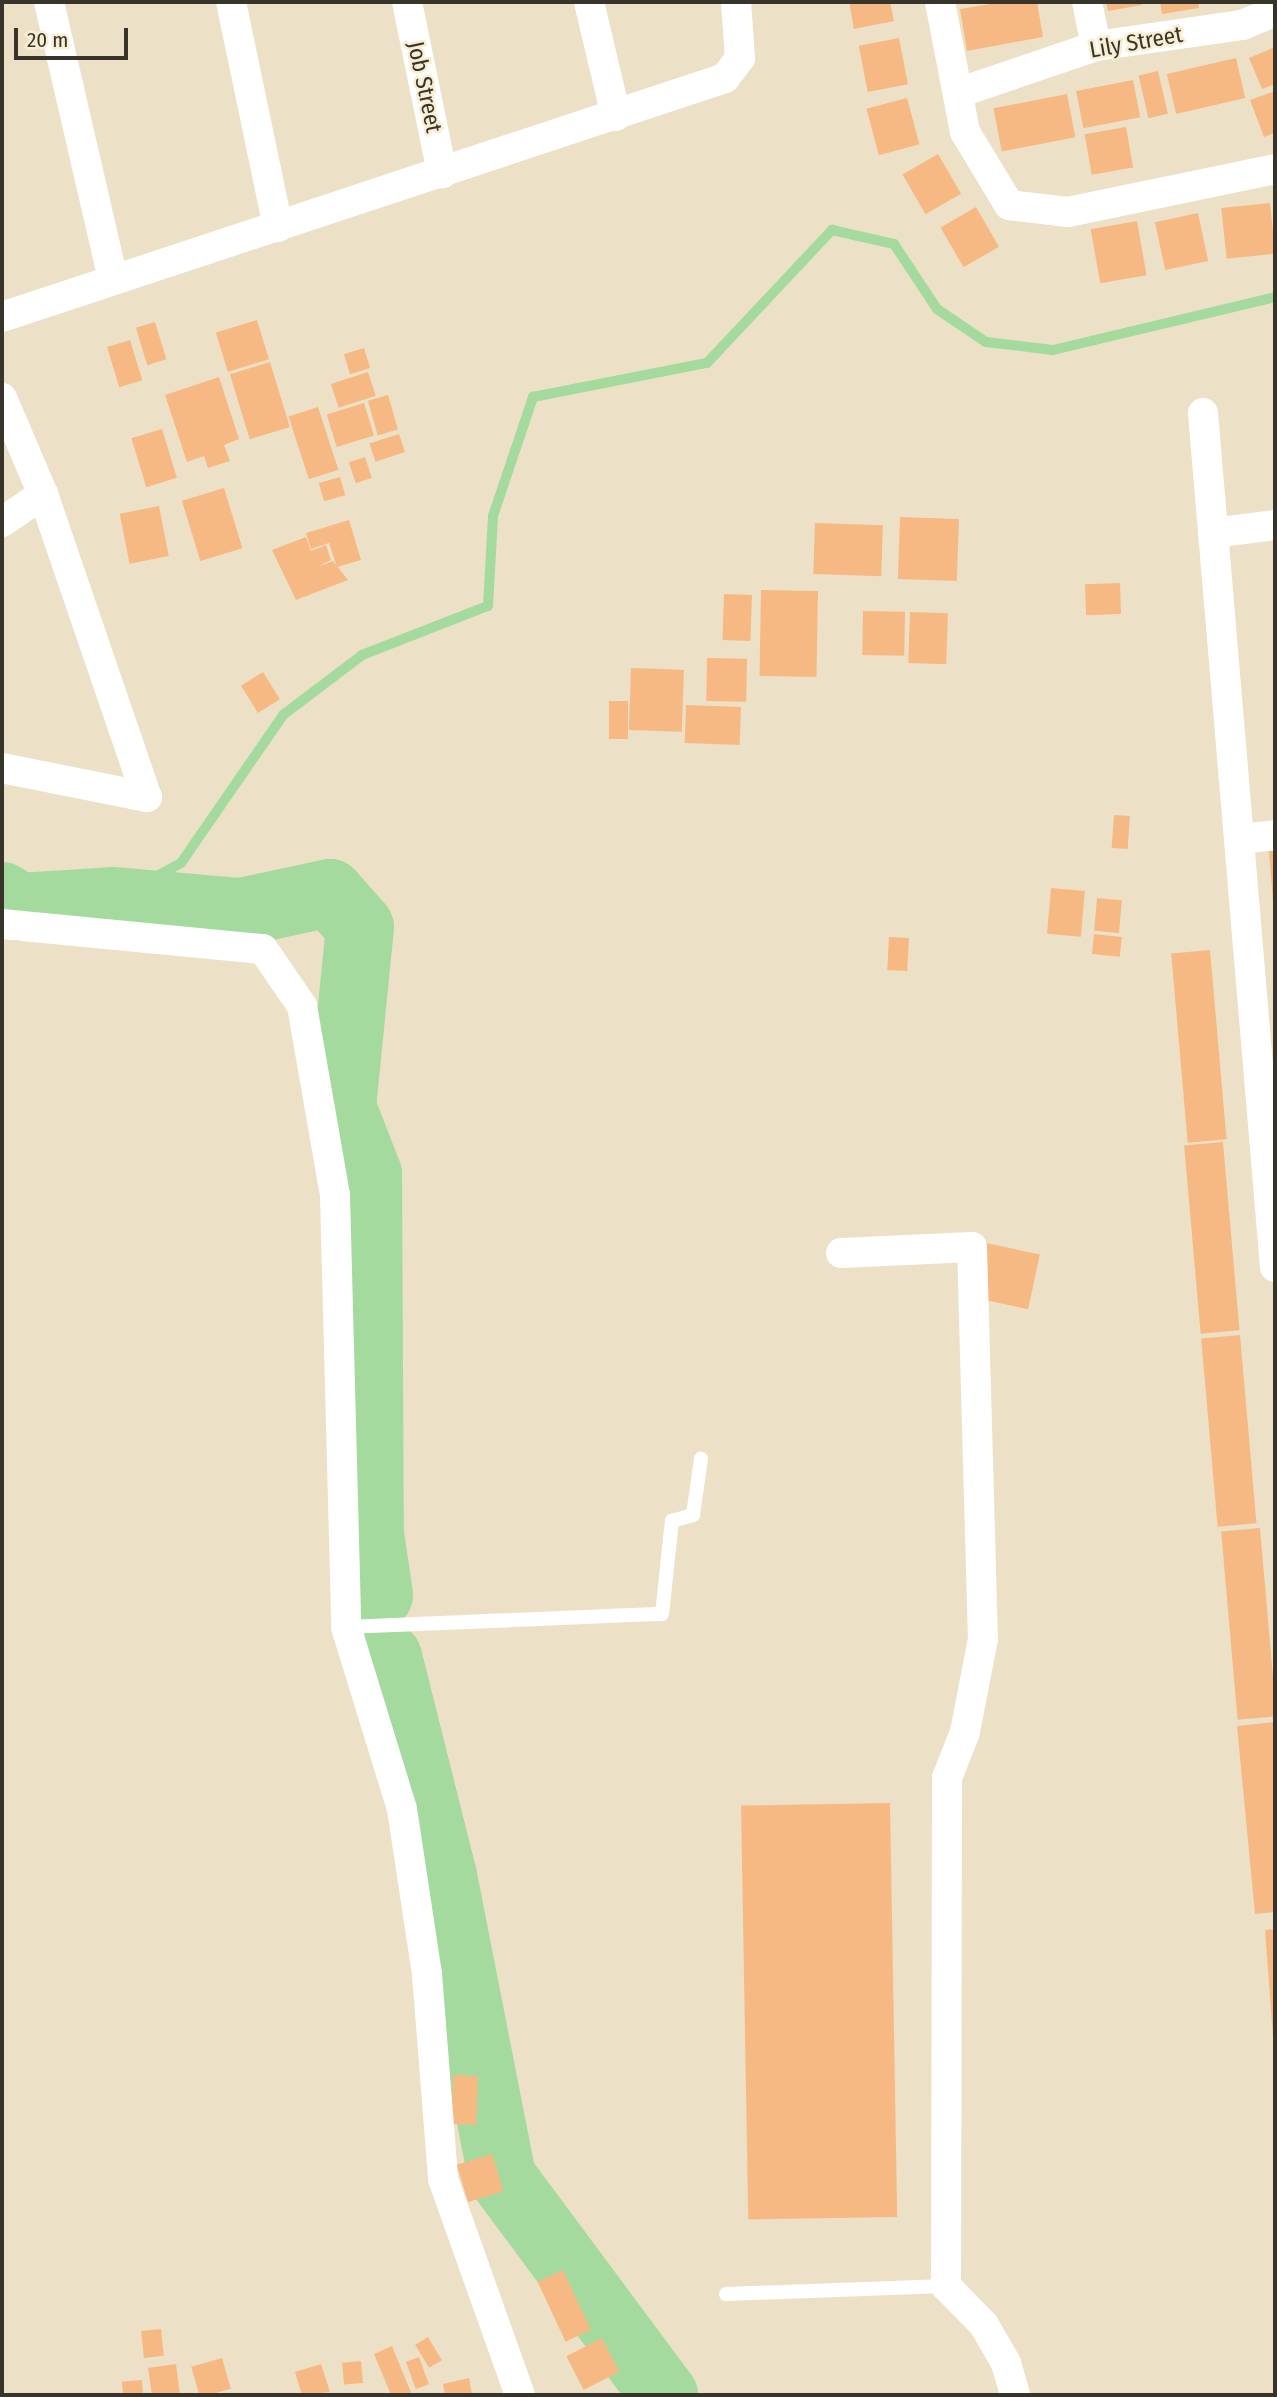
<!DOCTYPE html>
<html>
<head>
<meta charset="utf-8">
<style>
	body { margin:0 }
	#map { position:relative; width:1277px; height:2397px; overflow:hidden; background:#ece1c6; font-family:"Fira Sans Condensed",sans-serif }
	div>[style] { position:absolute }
	.stream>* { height:10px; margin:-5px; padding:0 5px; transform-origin:5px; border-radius:5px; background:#a4da9e }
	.river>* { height:68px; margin:-34px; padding:0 34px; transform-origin:34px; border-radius:34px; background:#a4da9e }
	.building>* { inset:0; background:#f7b984; transform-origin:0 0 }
	.service>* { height:14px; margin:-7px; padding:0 7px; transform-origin:7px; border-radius:7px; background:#fff }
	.minor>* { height:30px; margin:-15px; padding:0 15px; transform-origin:15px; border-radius:15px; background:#fff }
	span { translate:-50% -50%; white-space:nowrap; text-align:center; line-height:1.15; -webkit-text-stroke:5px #f9eed3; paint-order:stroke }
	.street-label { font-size:23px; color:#39342a }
	.frame { position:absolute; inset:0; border:4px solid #39342a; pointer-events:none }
	.scale { position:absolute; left:14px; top:28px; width:114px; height:32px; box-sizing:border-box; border:4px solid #39342a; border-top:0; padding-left:9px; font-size:21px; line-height:24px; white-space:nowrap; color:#39342a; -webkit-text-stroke:5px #f9eed3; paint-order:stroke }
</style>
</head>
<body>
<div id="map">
	<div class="stream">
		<i style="left:112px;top:901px;width:79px;rotate:-28.8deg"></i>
		<i style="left:181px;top:863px;width:180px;rotate:-55.4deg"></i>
		<i style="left:283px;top:715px;width:99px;rotate:-37.2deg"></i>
		<i style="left:362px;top:655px;width:135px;rotate:-21.3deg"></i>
		<i style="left:488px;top:606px;width:90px;rotate:-86.8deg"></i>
		<i style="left:493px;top:516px;width:126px;rotate:-71.4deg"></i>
		<i style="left:533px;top:397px;width:177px;rotate:-11.1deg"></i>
		<i style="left:707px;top:363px;width:183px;rotate:-46.8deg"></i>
		<i style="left:832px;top:230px;width:64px;rotate:12.7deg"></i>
		<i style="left:894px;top:244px;width:78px;rotate:56.5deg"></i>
		<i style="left:937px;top:309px;width:59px;rotate:34deg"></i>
		<i style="left:986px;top:342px;width:67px;rotate:6.8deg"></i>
		<i style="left:1053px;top:350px;width:228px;rotate:-13.4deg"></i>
	</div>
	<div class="river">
		<i style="left:2px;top:896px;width:21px;rotate:31deg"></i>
		<i style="left:20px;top:907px;width:92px;rotate:-3.7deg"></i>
		<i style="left:112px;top:901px;width:129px;rotate:4.9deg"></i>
		<i style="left:241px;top:912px;width:91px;rotate:-12.1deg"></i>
		<i style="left:330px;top:893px;width:45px;rotate:48.6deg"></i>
		<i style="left:360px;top:927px;width:181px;rotate:95.7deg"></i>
		<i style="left:342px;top:1107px;width:72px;rotate:68.8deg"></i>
		<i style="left:368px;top:1174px;width:360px;rotate:89.7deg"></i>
		<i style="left:370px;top:1534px;width:62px;rotate:81.6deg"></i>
		<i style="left:388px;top:1657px;width:226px;rotate:75.9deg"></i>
		<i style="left:443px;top:1876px;width:307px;rotate:78.9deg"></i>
		<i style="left:502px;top:2177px;width:272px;rotate:53.4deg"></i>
	</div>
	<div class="building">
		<i style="clip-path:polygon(849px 2px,890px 2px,894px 21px,854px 29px)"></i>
		<i style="clip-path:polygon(1003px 2px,1037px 2px,1043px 37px,967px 51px,960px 9px)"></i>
		<i style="clip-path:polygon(1106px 2px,1141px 2px,1142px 5px,1108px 11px)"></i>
		<i style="clip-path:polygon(1160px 2px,1198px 2px,1199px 8px,1162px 14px)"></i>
		<i style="left:899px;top:38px;width:47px;height:41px;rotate:79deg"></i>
		<i style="clip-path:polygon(1275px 47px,1275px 84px,1262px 89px,1249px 58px)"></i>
		<i style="left:1236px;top:58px;width:41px;height:71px;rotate:77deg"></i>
		<i style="left:1158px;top:71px;width:44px;height:20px;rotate:77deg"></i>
		<i style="left:1133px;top:80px;width:38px;height:58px;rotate:79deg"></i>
		<i style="clip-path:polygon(1275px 91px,1275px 133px,1264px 137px,1250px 100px)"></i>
		<i style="left:1067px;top:94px;width:44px;height:75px;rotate:79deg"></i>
		<i style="left:907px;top:98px;width:48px;height:42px;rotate:75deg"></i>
		<i style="left:1126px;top:127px;width:41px;height:42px;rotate:80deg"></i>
		<i style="left:938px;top:154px;width:46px;height:41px;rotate:60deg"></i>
		<i style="left:1270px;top:203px;width:51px;height:49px;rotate:84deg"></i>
		<i style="left:976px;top:207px;width:46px;height:41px;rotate:60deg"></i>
		<i style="left:1198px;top:213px;width:49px;height:44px;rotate:78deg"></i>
		<i style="left:1137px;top:221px;width:55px;height:47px;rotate:80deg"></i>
		<i style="left:257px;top:320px;width:41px;height:43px;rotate:73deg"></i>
		<i style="left:155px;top:322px;width:39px;height:20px;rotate:73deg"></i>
		<i style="left:130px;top:340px;width:42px;height:24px;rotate:73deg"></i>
		<i style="left:364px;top:348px;width:21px;height:21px;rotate:73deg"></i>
		<i style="left:270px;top:362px;width:68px;height:42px;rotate:73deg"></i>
		<i style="left:368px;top:372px;width:25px;height:39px;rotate:72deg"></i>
		<i style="clip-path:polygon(219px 377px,239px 439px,224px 445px,230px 461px,208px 468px,204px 456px,187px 462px,165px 395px)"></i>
		<i style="left:388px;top:395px;width:36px;height:21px;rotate:74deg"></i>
		<i style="left:364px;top:403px;width:34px;height:39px;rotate:73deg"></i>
		<i style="left:318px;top:407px;width:66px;height:31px;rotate:72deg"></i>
		<i style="left:162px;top:429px;width:51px;height:32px;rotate:73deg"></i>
		<i style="left:399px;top:434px;width:19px;height:31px;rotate:72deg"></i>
		<i style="left:365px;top:457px;width:22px;height:17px;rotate:72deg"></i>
		<i style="left:340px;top:477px;width:19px;height:22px;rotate:74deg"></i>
		<i style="left:224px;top:488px;width:63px;height:44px;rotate:73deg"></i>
		<i style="left:159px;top:506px;width:51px;height:40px;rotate:79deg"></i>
		<i style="left:900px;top:517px;width:59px;height:62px;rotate:2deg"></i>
		<i style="clip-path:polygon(349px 520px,361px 560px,337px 567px,329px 543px,311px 549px,306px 533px)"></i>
		<i style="left:815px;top:523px;width:68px;height:51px;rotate:2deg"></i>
		<i style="clip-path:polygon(306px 537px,311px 551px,326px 545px,331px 560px,317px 567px,333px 561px,348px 580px,296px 600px,272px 550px)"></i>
		<i style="left:1120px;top:583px;width:31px;height:35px;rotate:88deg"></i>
		<i style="left:761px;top:590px;width:57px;height:86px;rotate:1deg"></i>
		<i style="left:724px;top:594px;width:28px;height:46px;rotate:2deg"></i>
		<i style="left:863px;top:611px;width:42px;height:44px;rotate:1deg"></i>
		<i style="left:910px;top:612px;width:38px;height:51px;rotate:2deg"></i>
		<i style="left:707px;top:658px;width:40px;height:43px;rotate:1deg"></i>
		<i style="left:631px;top:668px;width:53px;height:62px;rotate:2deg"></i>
		<i style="left:263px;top:672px;width:32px;height:26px;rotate:58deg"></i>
		<i style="left:609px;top:701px;width:19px;height:38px"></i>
		<i style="left:686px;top:705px;width:55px;height:38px;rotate:2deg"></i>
		<i style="left:1114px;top:815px;width:16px;height:33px;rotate:4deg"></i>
		<i style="clip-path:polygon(1269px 851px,1275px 851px,1275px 902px,1273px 902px)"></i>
		<i style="left:1051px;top:888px;width:34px;height:46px;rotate:5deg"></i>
		<i style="left:1097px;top:898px;width:25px;height:33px;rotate:5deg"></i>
		<i style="left:1094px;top:934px;width:28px;height:20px;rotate:6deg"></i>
		<i style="left:889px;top:937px;width:20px;height:33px;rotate:3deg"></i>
		<i style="left:1210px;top:950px;width:190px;height:39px;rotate:85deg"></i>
		<i style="left:1223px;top:1142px;width:189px;height:39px;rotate:85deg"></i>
		<i style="left:986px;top:1243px;width:55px;height:56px;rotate:12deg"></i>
		<i style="left:1240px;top:1335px;width:189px;height:39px;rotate:85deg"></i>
		<i style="left:1260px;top:1528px;width:189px;height:39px;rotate:85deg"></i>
		<i style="clip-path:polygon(1275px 1722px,1275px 1912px,1255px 1914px,1237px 1726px)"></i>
		<i style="left:890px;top:1803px;width:414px;height:149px;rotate:89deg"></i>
		<i style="clip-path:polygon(1275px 1929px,1275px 2036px,1273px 2037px,1265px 1930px)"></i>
		<i style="left:453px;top:2075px;width:25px;height:49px;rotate:2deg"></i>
		<i style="left:492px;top:2154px;width:39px;height:37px;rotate:73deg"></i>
		<i style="left:563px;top:2270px;width:66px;height:28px;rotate:65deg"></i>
		<i style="left:161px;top:2329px;width:27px;height:20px;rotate:84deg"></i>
		<i style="left:428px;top:2337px;width:27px;height:15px;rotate:59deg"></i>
		<i style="left:602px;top:2338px;width:38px;height:40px;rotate:63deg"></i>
		<i style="clip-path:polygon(392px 2346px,412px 2395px,391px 2395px,374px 2354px)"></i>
		<i style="left:419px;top:2357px;width:29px;height:14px;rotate:70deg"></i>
		<i style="left:222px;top:2358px;width:32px;height:32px;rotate:74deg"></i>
		<i style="left:361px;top:2361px;width:22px;height:19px;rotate:85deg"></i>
		<i style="clip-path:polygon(176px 2364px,180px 2395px,152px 2395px,148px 2368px)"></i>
		<i style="clip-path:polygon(321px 2364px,330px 2392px,302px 2395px,295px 2372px)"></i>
		<i style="clip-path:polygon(469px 2378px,472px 2395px,445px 2395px,443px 2384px)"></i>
		<i style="left:142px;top:2380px;width:15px;height:20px;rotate:86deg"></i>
	</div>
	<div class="service">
		<i style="left:346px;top:1627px;width:316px;rotate:-2.4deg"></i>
		<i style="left:662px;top:1614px;width:94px;rotate:-83.9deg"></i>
		<i style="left:672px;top:1521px;width:22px;rotate:-16deg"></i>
		<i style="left:693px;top:1515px;width:57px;rotate:-81.9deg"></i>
		<i style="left:726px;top:2294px;width:220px;rotate:-2.1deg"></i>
	</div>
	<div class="minor">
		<i style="left:49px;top:2px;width:285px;rotate:77deg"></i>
		<i style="left:231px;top:2px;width:230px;rotate:78.2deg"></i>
		<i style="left:407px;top:2px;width:175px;rotate:78.4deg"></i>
		<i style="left:589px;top:2px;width:117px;rotate:76.7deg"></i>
		<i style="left:940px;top:2px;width:132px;rotate:79.1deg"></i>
		<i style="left:965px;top:132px;width:85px;rotate:58.9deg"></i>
		<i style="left:1009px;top:205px;width:59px;rotate:6.8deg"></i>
		<i style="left:1068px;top:212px;width:211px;rotate:-11.7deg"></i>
		<i style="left:1087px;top:2px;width:45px;rotate:78.4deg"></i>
		<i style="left:958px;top:93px;width:146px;rotate:-18.8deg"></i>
		<i style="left:1096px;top:46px;width:148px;rotate:-8.2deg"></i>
		<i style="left:1242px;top:25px;width:35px;rotate:-22deg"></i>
		<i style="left:2px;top:317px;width:761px;rotate:-18.29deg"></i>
		<i style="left:725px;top:78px;width:25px;rotate:-53deg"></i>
		<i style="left:740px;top:58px;width:56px;rotate:-94.1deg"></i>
		<i style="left:2px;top:398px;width:104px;rotate:66.9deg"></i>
		<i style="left:43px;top:494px;width:320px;rotate:71.1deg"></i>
		<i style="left:1203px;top:413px;width:857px;rotate:85.18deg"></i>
		<i style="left:2px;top:522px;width:50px;rotate:-34.3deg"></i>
		<i style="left:1213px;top:533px;width:63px;rotate:-7.4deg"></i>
		<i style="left:2px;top:768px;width:148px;rotate:11.3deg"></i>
		<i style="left:1239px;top:839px;width:36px;rotate:-6deg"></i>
		<i style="left:2px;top:924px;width:262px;rotate:5.5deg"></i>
		<i style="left:263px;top:949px;width:69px;rotate:55.6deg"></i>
		<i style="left:302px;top:1006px;width:192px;rotate:80.1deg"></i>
		<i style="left:335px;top:1195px;width:432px;rotate:88.5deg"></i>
		<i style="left:346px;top:1627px;width:190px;rotate:72.9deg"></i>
		<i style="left:402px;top:1809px;width:167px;rotate:81.4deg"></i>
		<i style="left:427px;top:1974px;width:206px;rotate:85.5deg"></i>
		<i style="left:443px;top:2179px;width:229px;rotate:70.4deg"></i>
		<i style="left:841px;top:1253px;width:131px;rotate:-2.6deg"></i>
		<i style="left:972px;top:1247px;width:392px;rotate:88.4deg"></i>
		<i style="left:983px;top:1639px;width:95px;rotate:101deg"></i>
		<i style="left:965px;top:1732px;width:49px;rotate:111.4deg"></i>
		<i style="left:947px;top:1778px;width:508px;rotate:90.11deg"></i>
		<i style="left:946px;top:2286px;width:54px;rotate:45.7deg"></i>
		<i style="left:984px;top:2325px;width:44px;rotate:59.9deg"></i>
		<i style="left:1006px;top:2363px;width:33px;rotate:74deg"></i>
	</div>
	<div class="street-label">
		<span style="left:1136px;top:42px;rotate:-10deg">Lily Street</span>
		<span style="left:425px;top:87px;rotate:78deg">Job Street</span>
	</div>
	<div class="frame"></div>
	<div class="scale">20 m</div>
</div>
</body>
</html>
